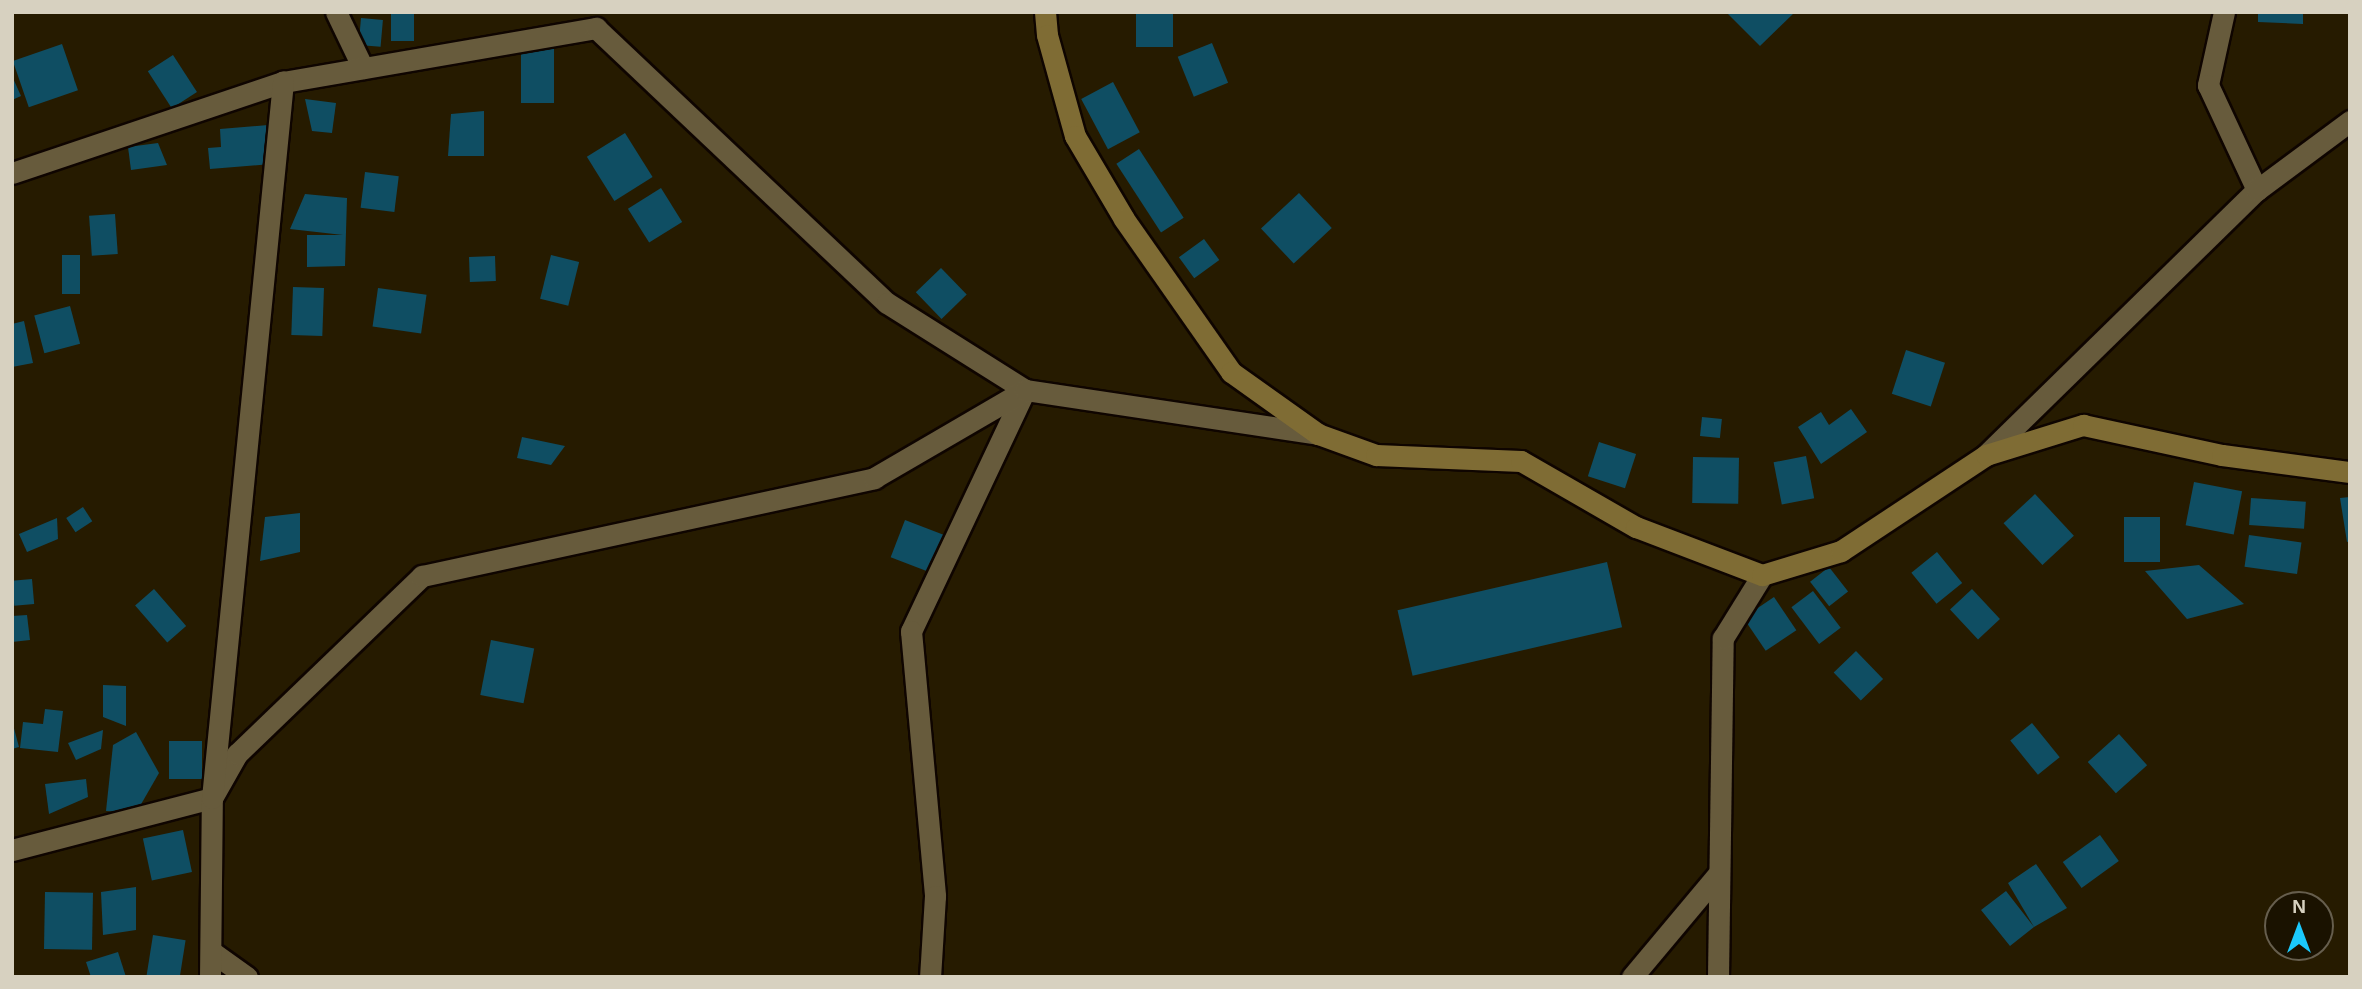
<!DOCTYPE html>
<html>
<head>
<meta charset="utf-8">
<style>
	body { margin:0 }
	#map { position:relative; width:2362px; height:989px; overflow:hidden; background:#261b00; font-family:Helvetica,sans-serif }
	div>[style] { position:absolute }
	.building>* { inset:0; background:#0f4e63; transform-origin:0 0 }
	.roads { filter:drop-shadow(2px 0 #0f0500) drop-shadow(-2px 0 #0f0500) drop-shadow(0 2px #0f0500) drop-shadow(0 -2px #0f0500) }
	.street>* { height:21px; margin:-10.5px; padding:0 10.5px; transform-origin:10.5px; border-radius:10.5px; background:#675b3c }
	.secondary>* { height:21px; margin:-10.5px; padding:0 10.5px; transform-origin:10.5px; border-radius:10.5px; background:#7f6c34 }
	span { translate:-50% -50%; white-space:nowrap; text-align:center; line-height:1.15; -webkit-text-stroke:5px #1a1200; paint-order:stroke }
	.frame { position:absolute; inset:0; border:14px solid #d7d1c0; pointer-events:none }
	.north { position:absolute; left:2264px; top:891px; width:70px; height:70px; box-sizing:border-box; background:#1a1200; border:2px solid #665e4d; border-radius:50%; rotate:0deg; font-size:19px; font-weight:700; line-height:28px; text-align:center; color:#d7d1c0 }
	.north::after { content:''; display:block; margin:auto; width:24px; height:32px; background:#1bc9fc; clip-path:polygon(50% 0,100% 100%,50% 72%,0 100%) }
</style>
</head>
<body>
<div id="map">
	<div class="building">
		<i style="left:391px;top:12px;width:23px;height:29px"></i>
		<i style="left:1136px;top:12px;width:37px;height:35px"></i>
		<i style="clip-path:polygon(1726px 12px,1795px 12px,1760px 46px)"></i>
		<i style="clip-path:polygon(2258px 12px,2303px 12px,2303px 24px,2258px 22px)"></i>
		<i style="left:361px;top:18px;width:22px;height:27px;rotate:5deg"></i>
		<i style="left:521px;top:42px;width:33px;height:61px"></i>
		<i style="left:1212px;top:43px;width:43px;height:37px;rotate:68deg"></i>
		<i style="left:62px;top:44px;width:49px;height:52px;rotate:71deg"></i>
		<i style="left:173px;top:55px;width:44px;height:30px;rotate:57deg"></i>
		<i style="clip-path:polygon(12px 76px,21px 96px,12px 100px)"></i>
		<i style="left:1113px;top:82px;width:57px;height:36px;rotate:62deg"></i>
		<i style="clip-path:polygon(305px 99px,336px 103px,332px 133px,312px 131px)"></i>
		<i style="clip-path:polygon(484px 111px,484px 156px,448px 156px,451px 114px)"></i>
		<i style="clip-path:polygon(268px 125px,271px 164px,210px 169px,208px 148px,221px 147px,220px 129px)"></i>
		<i style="left:625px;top:133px;width:52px;height:45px;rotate:58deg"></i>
		<i style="clip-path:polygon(158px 143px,167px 165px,131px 170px,128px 147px)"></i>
		<i style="left:1139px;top:149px;width:82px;height:27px;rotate:57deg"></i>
		<i style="left:365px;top:172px;width:34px;height:36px;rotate:7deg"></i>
		<i style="left:661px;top:188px;width:40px;height:39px;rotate:58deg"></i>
		<i style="left:1299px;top:193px;width:48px;height:52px;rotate:47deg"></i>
		<i style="clip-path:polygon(305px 194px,347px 198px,345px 266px,307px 267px,307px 235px,343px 235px,290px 229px)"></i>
		<i style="left:115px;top:214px;width:40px;height:26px;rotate:86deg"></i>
		<i style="left:1204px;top:239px;width:26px;height:31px;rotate:54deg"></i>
		<i style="left:62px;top:255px;width:18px;height:39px"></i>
		<i style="left:551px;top:255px;width:29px;height:45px;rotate:14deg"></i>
		<i style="left:495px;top:256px;width:25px;height:26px;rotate:88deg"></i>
		<i style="left:941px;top:268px;width:37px;height:35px;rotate:46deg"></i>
		<i style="left:293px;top:287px;width:31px;height:48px;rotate:2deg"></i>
		<i style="left:378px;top:288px;width:49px;height:39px;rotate:8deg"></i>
		<i style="left:70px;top:306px;width:39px;height:37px;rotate:75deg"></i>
		<i style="clip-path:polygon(24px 321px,33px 363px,12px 367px,12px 324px)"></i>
		<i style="left:1906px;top:350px;width:41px;height:46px;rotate:18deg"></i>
		<i style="clip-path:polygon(1851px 409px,1867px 432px,1821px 464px,1798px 427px,1821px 412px,1829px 425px)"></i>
		<i style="left:1702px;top:417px;width:20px;height:19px;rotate:6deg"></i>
		<i style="clip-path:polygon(522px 437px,565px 446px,551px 465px,517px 458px)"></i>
		<i style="left:1599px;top:442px;width:39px;height:36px;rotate:18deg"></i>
		<i style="left:1806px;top:456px;width:43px;height:33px;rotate:79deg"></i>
		<i style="left:1693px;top:457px;width:46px;height:46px;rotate:1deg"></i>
		<i style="left:2194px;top:482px;width:49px;height:44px;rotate:11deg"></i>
		<i style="left:2035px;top:494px;width:57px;height:43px;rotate:47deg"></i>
		<i style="clip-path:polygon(2350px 497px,2350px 541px,2347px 542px,2340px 498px)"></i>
		<i style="left:2251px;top:498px;width:55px;height:27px;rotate:4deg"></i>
		<i style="left:83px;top:507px;width:17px;height:20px;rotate:57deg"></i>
		<i style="clip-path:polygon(300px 513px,300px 552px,260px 561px,265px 517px)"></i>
		<i style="left:2124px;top:517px;width:36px;height:45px"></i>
		<i style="clip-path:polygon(57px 518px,58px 539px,27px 552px,19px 534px)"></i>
		<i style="left:905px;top:520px;width:44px;height:40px;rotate:21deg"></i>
		<i style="left:2249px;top:535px;width:53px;height:32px;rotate:8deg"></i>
		<i style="left:1937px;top:552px;width:40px;height:33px;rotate:51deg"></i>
		<i style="left:1607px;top:562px;width:67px;height:215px;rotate:77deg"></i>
		<i style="clip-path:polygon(2199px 565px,2244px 604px,2187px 619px,2145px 571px)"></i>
		<i style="left:1829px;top:567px;width:31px;height:24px;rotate:52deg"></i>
		<i style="left:32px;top:579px;width:25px;height:20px;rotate:85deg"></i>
		<i style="left:154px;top:589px;width:49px;height:25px;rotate:49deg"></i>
		<i style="left:1972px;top:589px;width:41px;height:30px;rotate:47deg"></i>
		<i style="left:1813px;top:591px;width:46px;height:27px;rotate:53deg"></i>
		<i style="left:1774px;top:597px;width:40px;height:37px;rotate:56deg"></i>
		<i style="clip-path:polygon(27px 615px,30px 640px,12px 642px,12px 616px)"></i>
		<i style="left:491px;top:640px;width:44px;height:56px;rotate:11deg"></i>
		<i style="left:1856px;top:651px;width:39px;height:31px;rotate:46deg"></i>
		<i style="clip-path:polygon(103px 685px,126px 686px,126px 726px,103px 717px)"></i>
		<i style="clip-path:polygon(45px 709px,63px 711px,58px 752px,20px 748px,23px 722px,43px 724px)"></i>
		<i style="clip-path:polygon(12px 721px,19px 747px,12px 749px)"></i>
		<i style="left:2032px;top:723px;width:44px;height:28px;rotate:51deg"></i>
		<i style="clip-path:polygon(103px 730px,101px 749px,76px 760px,68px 743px)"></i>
		<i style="clip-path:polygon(136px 732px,159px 773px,136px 813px,106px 811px,113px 745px)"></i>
		<i style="left:2119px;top:734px;width:42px;height:42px;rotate:48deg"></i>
		<i style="left:169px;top:741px;width:33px;height:38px"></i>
		<i style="clip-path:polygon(86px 779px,88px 797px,49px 814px,45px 784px)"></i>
		<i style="left:183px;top:830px;width:43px;height:41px;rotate:78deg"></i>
		<i style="left:2100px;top:835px;width:32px;height:46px;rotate:54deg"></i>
		<i style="clip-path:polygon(2036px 864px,2067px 908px,2034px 927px,2010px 946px,1981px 910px,2006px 891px,2034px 927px,2008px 883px)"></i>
		<i style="clip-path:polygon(136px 887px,136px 930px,103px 935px,101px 892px)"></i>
		<i style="left:45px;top:892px;width:48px;height:57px;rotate:1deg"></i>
		<i style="left:153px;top:935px;width:33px;height:42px;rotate:9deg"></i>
		<i style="clip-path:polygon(118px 952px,126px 977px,91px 977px,86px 962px)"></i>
	</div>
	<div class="roads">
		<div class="street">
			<i style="left:336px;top:12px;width:62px;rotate:64.3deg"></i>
			<i style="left:2224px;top:12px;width:75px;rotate:102.4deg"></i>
			<i style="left:2208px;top:85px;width:116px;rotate:65deg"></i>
			<i style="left:12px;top:173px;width:286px;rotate:-18.6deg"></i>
			<i style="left:283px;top:82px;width:318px;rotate:-9.8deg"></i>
			<i style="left:596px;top:28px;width:400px;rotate:43.4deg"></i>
			<i style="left:887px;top:303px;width:163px;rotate:32.2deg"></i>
			<i style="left:1025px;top:390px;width:267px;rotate:115.3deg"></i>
			<i style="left:911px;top:631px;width:266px;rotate:84.8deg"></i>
			<i style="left:935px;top:896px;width:81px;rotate:93.5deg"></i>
			<i style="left:1986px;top:455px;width:379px;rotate:-44.4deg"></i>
			<i style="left:2257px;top:190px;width:116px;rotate:-36.6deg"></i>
			<i style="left:12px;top:850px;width:207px;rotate:-14.6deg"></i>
			<i style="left:212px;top:798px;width:51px;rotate:-60.4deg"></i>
			<i style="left:237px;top:754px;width:257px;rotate:-43.9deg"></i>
			<i style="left:422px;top:576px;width:463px;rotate:-12.2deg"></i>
			<i style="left:874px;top:478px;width:175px;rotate:-30.2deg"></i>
			<i style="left:1025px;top:390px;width:296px;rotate:8.5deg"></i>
			<i style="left:212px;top:952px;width:43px;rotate:35.5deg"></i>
			<i style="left:210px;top:977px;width:179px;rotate:-89.4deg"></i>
			<i style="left:212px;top:798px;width:720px;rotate:-84.34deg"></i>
			<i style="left:1632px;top:977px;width:134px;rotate:-50.1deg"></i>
			<i style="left:1718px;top:977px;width:339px;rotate:-89.2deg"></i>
			<i style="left:1723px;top:638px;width:74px;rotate:-58.2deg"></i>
		</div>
		<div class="secondary">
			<i style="left:1045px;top:12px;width:23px;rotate:85deg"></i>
			<i style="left:1047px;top:35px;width:105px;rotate:74.5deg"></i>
			<i style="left:1075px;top:136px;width:96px;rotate:59.4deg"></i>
			<i style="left:1124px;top:219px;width:187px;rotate:55deg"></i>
			<i style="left:1231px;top:372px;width:107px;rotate:35.5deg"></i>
			<i style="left:1318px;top:434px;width:62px;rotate:19.9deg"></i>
			<i style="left:1376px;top:455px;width:145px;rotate:2.4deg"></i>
			<i style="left:1521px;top:461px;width:133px;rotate:29.9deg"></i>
			<i style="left:1636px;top:527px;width:135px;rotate:20.9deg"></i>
			<i style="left:1762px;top:575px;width:83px;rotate:-16.9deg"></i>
			<i style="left:1841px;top:551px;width:174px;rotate:-33.5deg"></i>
			<i style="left:1986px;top:455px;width:102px;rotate:-17.2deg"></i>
			<i style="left:2083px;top:425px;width:142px;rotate:12.2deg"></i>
			<i style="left:2222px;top:455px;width:129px;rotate:7.6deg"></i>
		</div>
	</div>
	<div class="frame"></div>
	<div class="north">N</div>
</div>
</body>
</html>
